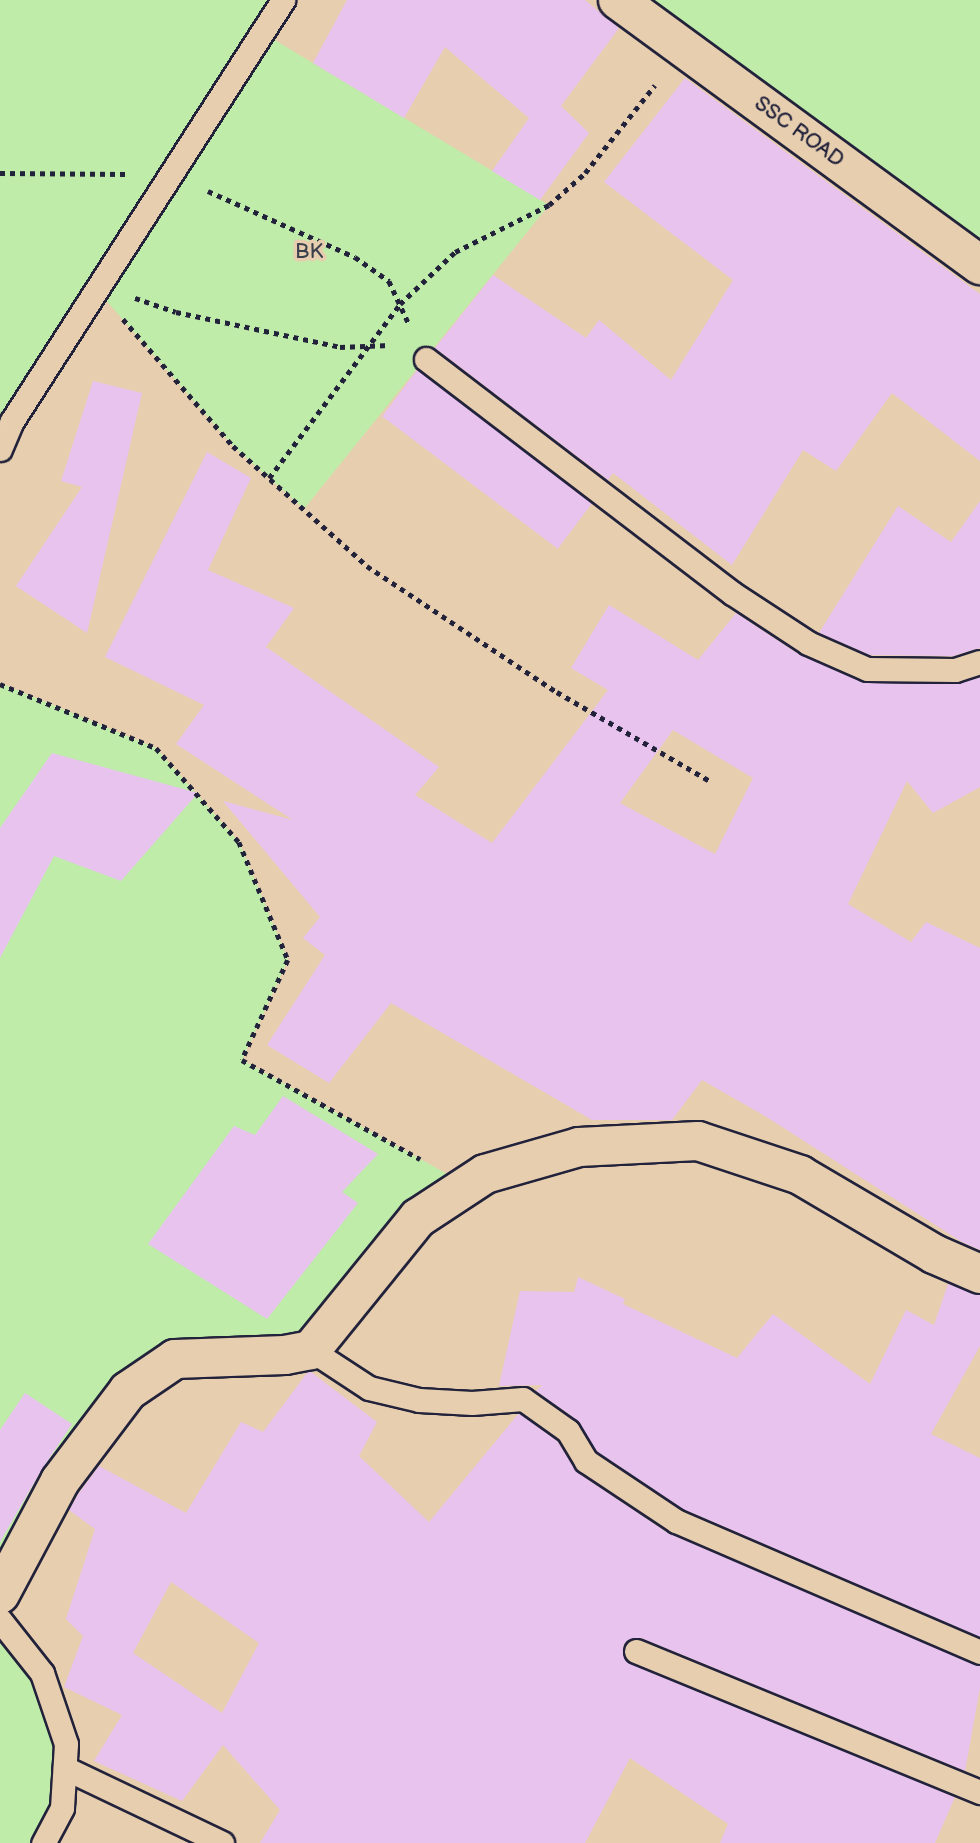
<!DOCTYPE html>
<html>
<head>
<meta charset="utf-8">
<style>
	body { margin:0 }
	#map { position:relative; width:980px; height:1843px; overflow:hidden; background:#e7ceaf; font-family:"Balsamiq Sans",sans-serif }
	div>[style] { position:absolute }
	.green>* { inset:0; background:#c0ecaa }
	.building>* { inset:0; background:#e7c3ee; transform-origin:0 0 }
	.path>* { height:4.5px; margin-top:-2.25px; transform-origin:0; background:repeating-linear-gradient(90deg,#22223b 0 5px,transparent 0 10px) }
	.roads { filter:drop-shadow(2px 0 #22223b) drop-shadow(-2px 0 #22223b) drop-shadow(0 2px #22223b) drop-shadow(0 -2px #22223b) }
	.service>* { height:23px; margin:-11.5px; padding:0 11.5px; transform-origin:11.5px; border-radius:11.5px; background:#e7ceaf }
	.minor>* { height:38px; margin:-19px; padding:0 19px; transform-origin:19px; border-radius:19px; background:#e7ceaf }
	.tertiary>* { height:38px; margin:-19px; padding:0 19px; transform-origin:19px; border-radius:19px; background:#e7ceaf }
	span { translate:-50% -50%; white-space:nowrap; text-align:center; line-height:1.15; -webkit-text-stroke:7px #e7ceaf; paint-order:stroke }
	.street-label { font-size:21px; color:#22223b }
	.park-label { font-size:21px; color:#3a404c }
</style>
</head>
<body>
<div id="map">
	<div class="green">
		<i style="clip-path:polygon(0 0,283px 0,263px 33px,549px 205px,304px 509px,233px 446px,97px 290px,0 449px)"></i>
		<i style="clip-path:polygon(613px 0,980px 0,980px 272px)"></i>
		<i style="clip-path:polygon(0 683px,156px 748px,239px 842px,288px 960px,242px 1060px,467px 1185px,311px 1350px,175px 1359px,0 1594px)"></i>
		<i style="clip-path:polygon(0 1620px,42px 1673px,66px 1744px,48px 1843px,0 1843px)"></i>
	</div>
	<div class="building">
		<i style="clip-path:polygon(347px 0,585px 0,619px 28px,561px 106px,589px 133px,540px 200px,492px 171px,529px 118px,445px 47px,404px 118px,313px 63px)"></i>
		<i style="clip-path:polygon(685px 78px,980px 294px,980px 461px,892px 393px,836px 471px,803px 450px,732px 565px,613px 473px,608px 480px,435px 348px,493px 275px,586px 338px,599px 320px,671px 380px,733px 280px,604px 182px)"></i>
		<i style="left:417px;top:370px;width:220px;height:58px;rotate:37deg"></i>
		<i style="clip-path:polygon(93px 381px,142px 393px,87px 633px,16px 586px,82px 487px,61px 481px)"></i>
		<i style="clip-path:polygon(evenodd,207px 452px,251px 478px,208px 570px,294px 608px,266px 647px,439px 767px,415px 795px,492px 843px,608px 690px,571px 668px,609px 605px,698px 660px,736px 613px,800px 655px,862px 682px,955px 684px,980px 677px,980px 787px,933px 813px,907px 781px,848px 904px,911px 942px,926px 922px,980px 948px,980px 1250px,962px 1242px,765px 1116px,702px 1080px,672px 1120px,592px 1120px,391px 1003px,329px 1083px,267px 1045px,325px 955px,303px 938px,320px 917px,223px 801px,293px 820px,176px 744px,204px 705px,105px 657px,207px 452px,673px 730px,753px 778px,715px 854px,620px 803px,673px 730px)"></i>
		<i style="clip-path:polygon(980px 501px,980px 648px,953px 656px,870px 655px,819px 633px,898px 506px,951px 542px)"></i>
		<i style="clip-path:polygon(52px 753px,198px 793px,121px 881px,54px 856px,0 958px,0 828px)"></i>
		<i style="clip-path:polygon(283px 1096px,378px 1154px,342px 1192px,358px 1203px,267px 1319px,148px 1244px,234px 1126px,255px 1135px)"></i>
		<i style="clip-path:polygon(578px 1277px,625px 1299px,623px 1304px,737px 1358px,773px 1314px,870px 1384px,906px 1310px,934px 1325px,948px 1284px,980px 1295px,980px 1346px,931px 1434px,980px 1458px,980px 1637px,683px 1509px,596px 1451px,577px 1420px,536px 1391px,542px 1385px,499px 1386px,520px 1291px,574px 1292px)"></i>
		<i style="clip-path:polygon(evenodd,311px 1372px,377px 1422px,359px 1456px,429px 1522px,519px 1413px,557px 1441px,578px 1473px,668px 1533px,980px 1666px,980px 1688px,965px 1771px,641px 1638px,628px 1640px,623px 1646px,625px 1659px,631px 1664px,955px 1797px,935px 1843px,720px 1843px,728px 1824px,630px 1758px,585px 1843px,260px 1843px,280px 1810px,223px 1745px,182px 1801px,94px 1761px,122px 1715px,64px 1687px,83px 1636px,66px 1619px,95px 1529px,69px 1510px,79px 1493px,99px 1466px,186px 1513px,241px 1422px,263px 1432px,307px 1373px,311px 1372px,171px 1582px,259px 1643px,222px 1713px,133px 1653px,171px 1582px)"></i>
		<i style="clip-path:polygon(25px 1393px,72px 1424px,41px 1471px,0 1542px,0 1430px)"></i>
	</div>
	<div class="path">
		<i style="left:0;top:173px;width:125px;rotate:0.5deg"></i>
		<i style="left:208px;top:191px;width:161px;rotate:24.2deg"></i>
		<i style="left:355px;top:257px;width:42px;rotate:35.2deg"></i>
		<i style="left:389px;top:281px;width:47px;rotate:65.1deg"></i>
		<i style="left:135px;top:298px;width:43px;rotate:18.9deg"></i>
		<i style="left:176px;top:312px;width:168px;rotate:12deg"></i>
		<i style="left:340px;top:347px;width:50px;rotate:-2.3deg"></i>
		<i style="left:123px;top:319px;width:168px;rotate:49.1deg"></i>
		<i style="left:233px;top:446px;width:180px;rotate:41.8deg"></i>
		<i style="left:367px;top:566px;width:228px;rotate:33.6deg"></i>
		<i style="left:557px;top:692px;width:177px;rotate:30.2deg"></i>
		<i style="left:269px;top:478px;width:218px;rotate:-53deg"></i>
		<i style="left:400px;top:304px;width:76px;rotate:-43.4deg"></i>
		<i style="left:455px;top:252px;width:105px;rotate:-26.6deg"></i>
		<i style="left:549px;top:205px;width:48px;rotate:-41.6deg"></i>
		<i style="left:585px;top:173px;width:112px;rotate:-51.5deg"></i>
		<i style="left:0;top:684px;width:169px;rotate:22.3deg"></i>
		<i style="left:156px;top:748px;width:125px;rotate:48.6deg"></i>
		<i style="left:239px;top:842px;width:128px;rotate:67.4deg"></i>
		<i style="left:288px;top:960px;width:110px;rotate:114.7deg"></i>
		<i style="left:242px;top:1060px;width:204px;rotate:29.1deg"></i>
	</div>
	<div class="roads">
		<div class="service">
			<i style="left:426px;top:359px;width:385px;rotate:37.4deg"></i>
			<i style="left:732px;top:593px;width:91px;rotate:33.3deg"></i>
			<i style="left:808px;top:643px;width:64px;rotate:23.8deg"></i>
			<i style="left:867px;top:669px;width:88px;rotate:0.7deg"></i>
			<i style="left:955px;top:670px;width:26px;rotate:-18deg"></i>
			<i style="left:0;top:449px;width:30px;rotate:-67deg"></i>
			<i style="left:12px;top:421px;width:501px;rotate:-57.23deg"></i>
			<i style="left:311px;top:1350px;width:69px;rotate:33.2deg"></i>
			<i style="left:369px;top:1388px;width:51px;rotate:13.5deg"></i>
			<i style="left:419px;top:1400px;width:53px;rotate:3.2deg"></i>
			<i style="left:472px;top:1403px;width:51px;rotate:-4.5deg"></i>
			<i style="left:523px;top:1399px;width:55px;rotate:35.4deg"></i>
			<i style="left:568px;top:1431px;width:35px;rotate:59deg"></i>
			<i style="left:586px;top:1461px;width:108px;rotate:33.7deg"></i>
			<i style="left:676px;top:1521px;width:331px;rotate:23.3deg"></i>
			<i style="left:0;top:1620px;width:68px;rotate:51.6deg"></i>
			<i style="left:42px;top:1673px;width:75px;rotate:71.3deg"></i>
			<i style="left:66px;top:1744px;width:64px;rotate:93.6deg"></i>
			<i style="left:62px;top:1808px;width:40px;rotate:118deg"></i>
			<i style="left:636px;top:1651px;width:372px;rotate:22.3deg"></i>
			<i style="left:65px;top:1768px;width:174px;rotate:25.5deg"></i>
		</div>
		<div class="minor">
			<i style="left:0;top:1594px;width:128px;rotate:-62deg"></i>
			<i style="left:60px;top:1481px;width:113px;rotate:-52.9deg"></i>
			<i style="left:128px;top:1391px;width:57px;rotate:-34.2deg"></i>
			<i style="left:175px;top:1359px;width:110px;rotate:-2.1deg"></i>
			<i style="left:285px;top:1355px;width:26px;rotate:-11deg"></i>
			<i style="left:311px;top:1350px;width:170px;rotate:-51deg"></i>
			<i style="left:418px;top:1218px;width:80px;rotate:-33.3deg"></i>
			<i style="left:485px;top:1174px;width:98px;rotate:-16deg"></i>
			<i style="left:579px;top:1147px;width:119px;rotate:-2.9deg"></i>
			<i style="left:698px;top:1141px;width:108px;rotate:18.4deg"></i>
			<i style="left:800px;top:1175px;width:156px;rotate:30.5deg"></i>
			<i style="left:934px;top:1254px;width:50px;rotate:23.5deg"></i>
		</div>
		<div class="tertiary">
			<i style="left:618px;top:0;width:449px;rotate:36.2deg"></i>
		</div>
	</div>
	<div class="street-label">
		<span style="left:799px;top:132px;rotate:36deg">SSC ROAD</span>
	</div>
	<div class="park-label">
		<span style="left:309px;top:252px">BK</span>
	</div>
</div>
</body>
</html>
